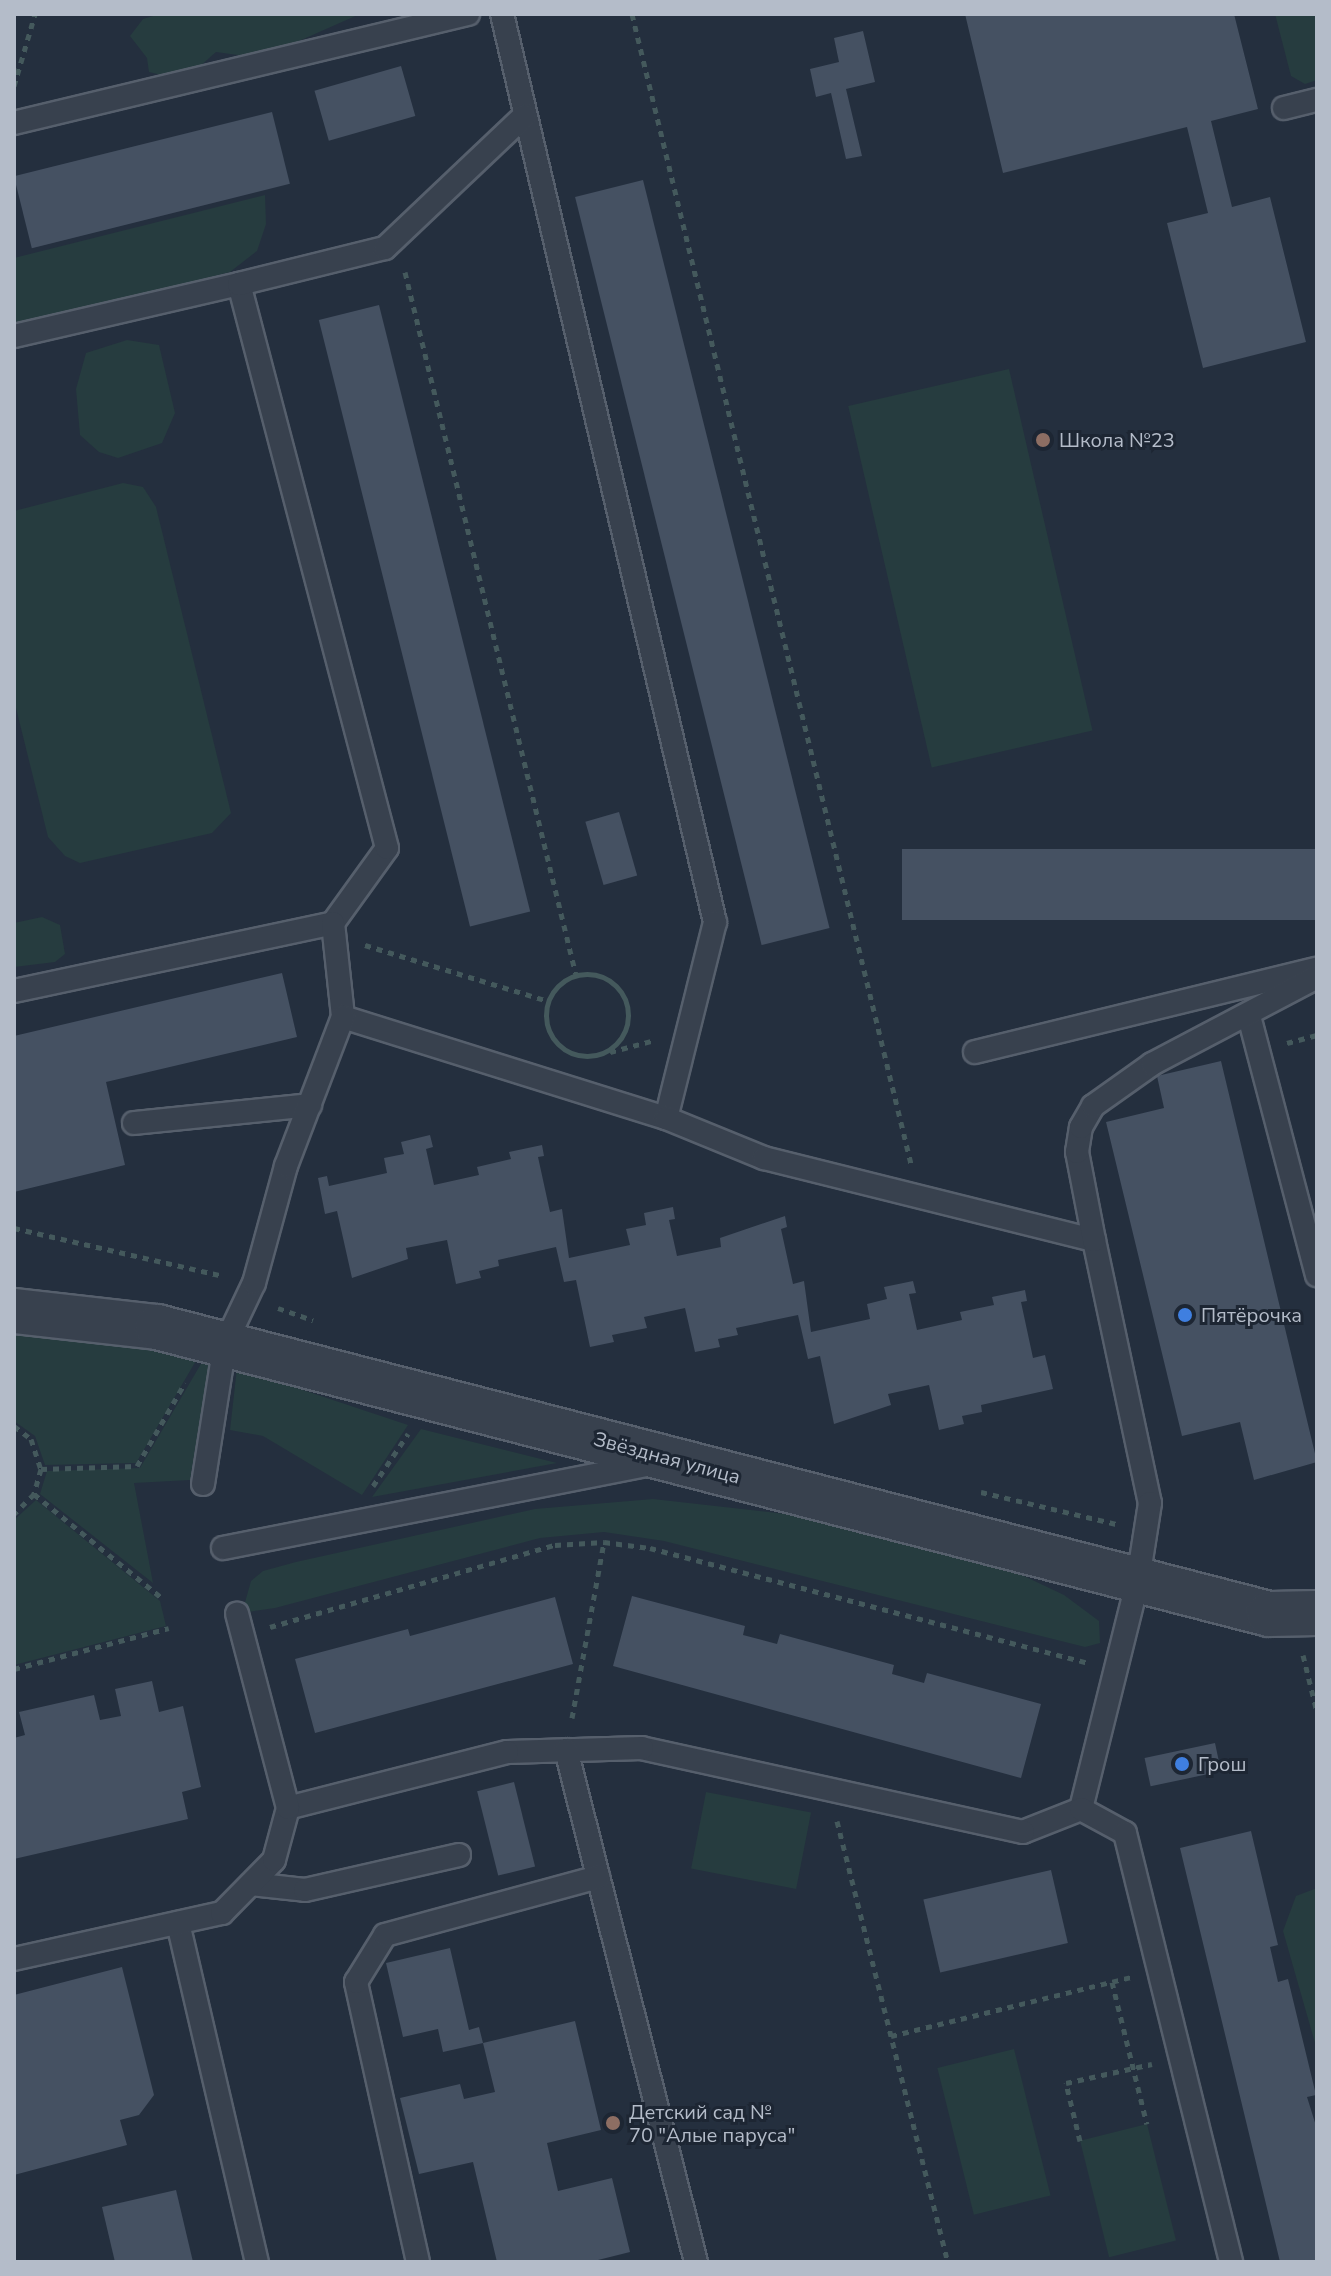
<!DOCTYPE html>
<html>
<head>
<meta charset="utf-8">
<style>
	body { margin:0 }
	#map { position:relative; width:1331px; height:2276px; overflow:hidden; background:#242f3e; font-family:"Nunito Sans",sans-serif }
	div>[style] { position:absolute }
	.green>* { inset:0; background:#263c3f; transform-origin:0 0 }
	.building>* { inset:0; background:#455162; transform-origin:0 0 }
	.path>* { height:5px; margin-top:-2.5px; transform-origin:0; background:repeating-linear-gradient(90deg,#44595c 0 6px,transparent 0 12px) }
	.path>.ring { margin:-2.5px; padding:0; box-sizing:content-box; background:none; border:5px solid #44595c; border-radius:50% }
	.roads { filter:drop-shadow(2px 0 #565f6c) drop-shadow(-2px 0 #565f6c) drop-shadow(0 2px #565f6c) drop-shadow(0 -2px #565f6c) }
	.service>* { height:22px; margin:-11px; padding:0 11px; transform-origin:11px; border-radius:11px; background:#38414e }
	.minor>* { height:44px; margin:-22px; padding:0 22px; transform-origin:22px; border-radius:22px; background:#38414e }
	.dots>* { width:22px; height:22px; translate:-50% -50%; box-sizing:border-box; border:4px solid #1d2633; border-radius:50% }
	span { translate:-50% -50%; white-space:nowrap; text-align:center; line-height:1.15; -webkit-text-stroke:6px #1d2633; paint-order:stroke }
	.poi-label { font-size:20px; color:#b4bcc9 }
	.left { translate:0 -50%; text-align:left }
	.street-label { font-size:20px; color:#b4bcc9 }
	.frame { position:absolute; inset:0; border:16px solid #b4bcc9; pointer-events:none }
</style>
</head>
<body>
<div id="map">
	<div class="green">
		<i style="clip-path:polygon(160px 14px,360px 14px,283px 48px,245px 56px,216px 52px,199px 67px,161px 75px,149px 72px,147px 58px,130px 36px,143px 19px)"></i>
		<i style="clip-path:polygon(1275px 14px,1317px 14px,1317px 80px,1305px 84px,1291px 76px)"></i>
		<i style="clip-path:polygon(265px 195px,266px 224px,257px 251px,230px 272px,14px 328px,14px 258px)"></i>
		<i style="clip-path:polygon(127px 340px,159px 345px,175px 413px,162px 443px,118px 458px,99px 452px,80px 435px,76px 389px,86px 353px)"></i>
		<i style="left:1009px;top:369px;width:371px;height:165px;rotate:77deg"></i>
		<i style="clip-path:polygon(123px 483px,143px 487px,156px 507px,231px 813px,212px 833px,80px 863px,65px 856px,48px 837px,14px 700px,14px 511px)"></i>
		<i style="clip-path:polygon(42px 917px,60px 925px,65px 954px,55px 962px,14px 967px,14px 923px)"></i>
		<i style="clip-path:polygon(14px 1315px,207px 1342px,136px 1463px,45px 1465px,35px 1436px,14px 1421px)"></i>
		<i style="clip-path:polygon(212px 1345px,190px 1480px,134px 1483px,153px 1583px,40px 1494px,47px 1471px,140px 1468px)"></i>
		<i style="clip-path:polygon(237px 1368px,408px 1425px,362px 1495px,263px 1436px,230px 1430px)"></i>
		<i style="clip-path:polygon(421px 1429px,557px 1463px,372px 1497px)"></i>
		<i style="clip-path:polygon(653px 1499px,794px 1515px,1011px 1570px,1064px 1595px,1099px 1621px,1100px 1643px,1085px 1647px,664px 1541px,604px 1532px,540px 1538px,275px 1608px,248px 1612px,244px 1606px,251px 1581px,263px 1571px,296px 1562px,535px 1509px)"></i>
		<i style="clip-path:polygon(36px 1500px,160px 1601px,166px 1626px,14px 1665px,14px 1520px)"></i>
		<i style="left:706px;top:1792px;width:107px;height:78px;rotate:11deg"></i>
		<i style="clip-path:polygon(1317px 1888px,1317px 2050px,1283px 1931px,1296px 1896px)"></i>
		<i style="left:1014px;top:2049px;width:151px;height:79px;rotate:76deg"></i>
		<i style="left:1147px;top:2124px;width:120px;height:69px;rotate:76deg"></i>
	</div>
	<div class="building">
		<i style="clip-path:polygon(965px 14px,1234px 14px,1258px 109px,1211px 121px,1232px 207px,1270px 197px,1306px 342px,1203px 368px,1167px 223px,1208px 213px,1187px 127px,1003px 173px)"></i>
		<i style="clip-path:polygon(863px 31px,875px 82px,846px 89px,862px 156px,846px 159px,831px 93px,816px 97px,810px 69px,839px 62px,834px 38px)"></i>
		<i style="left:401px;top:66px;width:52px;height:90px;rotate:74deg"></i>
		<i style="left:272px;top:112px;width:74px;height:266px;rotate:76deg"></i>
		<i style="left:643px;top:180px;width:771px;height:70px;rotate:76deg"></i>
		<i style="left:379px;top:305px;width:625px;height:62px;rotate:76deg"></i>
		<i style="left:619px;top:812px;width:66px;height:35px;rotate:74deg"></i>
		<i style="left:1317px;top:849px;width:71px;height:415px;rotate:90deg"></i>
		<i style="clip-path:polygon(282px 973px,297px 1037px,106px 1082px,125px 1165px,14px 1192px,14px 1036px)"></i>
		<i style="clip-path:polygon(1221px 1061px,1317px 1462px,1254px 1480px,1240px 1422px,1182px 1436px,1106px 1122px,1164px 1108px,1157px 1076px)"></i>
		<i style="clip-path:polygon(430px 1135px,433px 1147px,426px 1149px,434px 1185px,479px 1175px,477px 1167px,511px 1159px,509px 1152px,542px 1145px,544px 1156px,538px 1157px,550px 1212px,562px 1209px,569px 1258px,630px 1245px,626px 1229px,646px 1225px,644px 1213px,673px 1207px,675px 1219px,669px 1220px,677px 1256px,721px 1247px,720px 1238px,785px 1216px,787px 1227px,781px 1229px,793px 1284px,804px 1281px,811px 1332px,870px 1319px,867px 1304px,887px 1299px,884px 1287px,913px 1281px,916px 1293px,909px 1294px,917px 1330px,962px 1320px,960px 1312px,994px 1305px,992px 1297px,1025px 1290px,1027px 1301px,1021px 1302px,1033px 1358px,1045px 1355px,1053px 1389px,981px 1405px,982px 1412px,962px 1416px,964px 1424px,939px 1430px,929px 1385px,888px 1394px,891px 1405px,834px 1424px,820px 1356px,808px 1359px,798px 1315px,736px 1328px,738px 1335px,718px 1339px,720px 1347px,695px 1352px,685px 1308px,644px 1317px,647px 1328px,612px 1335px,614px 1342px,590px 1347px,576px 1280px,564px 1282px,556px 1247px,498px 1260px,499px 1266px,479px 1271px,481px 1278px,456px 1284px,447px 1240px,406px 1248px,408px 1259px,352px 1278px,337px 1211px,325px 1214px,318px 1178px,327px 1176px,329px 1186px,387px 1173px,384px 1158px,404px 1154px,401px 1142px)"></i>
		<i style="clip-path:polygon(632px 1596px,745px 1626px,743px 1635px,777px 1644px,780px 1634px,894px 1665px,892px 1674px,924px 1683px,927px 1673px,1041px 1704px,1021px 1778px,613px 1666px)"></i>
		<i style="clip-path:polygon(555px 1597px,573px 1664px,315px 1733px,295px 1659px,408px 1629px,410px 1636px)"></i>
		<i style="clip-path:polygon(152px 1681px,159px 1712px,183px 1706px,201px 1787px,182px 1792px,188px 1819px,14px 1859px,14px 1738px,25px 1735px,19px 1712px,94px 1695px,100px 1720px,121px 1716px,115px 1689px)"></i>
		<i style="left:1215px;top:1743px;width:29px;height:72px;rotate:78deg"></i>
		<i style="left:514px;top:1782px;width:87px;height:38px;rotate:76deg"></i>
		<i style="clip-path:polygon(1251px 1831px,1278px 1945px,1270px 1947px,1278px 1982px,1288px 1979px,1316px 2095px,1307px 2097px,1317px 2129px,1317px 2262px,1280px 2262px,1180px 1848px)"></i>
		<i style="left:1051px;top:1870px;width:75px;height:131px;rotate:77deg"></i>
		<i style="clip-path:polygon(450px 1948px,469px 2030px,479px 2027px,483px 2043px,443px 2052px,438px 2029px,403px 2037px,386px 1963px)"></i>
		<i style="clip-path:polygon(122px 1967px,154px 2095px,139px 2115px,120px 2120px,127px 2145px,14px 2175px,14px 1995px)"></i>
		<i style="clip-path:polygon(575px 2021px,601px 2130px,547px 2143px,558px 2191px,612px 2178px,630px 2252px,590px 2262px,497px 2262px,473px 2162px,419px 2174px,400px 2098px,460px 2084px,464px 2099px,495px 2092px,483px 2043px)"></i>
		<i style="clip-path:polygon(176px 2190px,193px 2262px,115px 2262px,102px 2207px)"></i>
	</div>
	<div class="path">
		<i style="left:632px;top:14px;width:1183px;rotate:76.36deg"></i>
		<i style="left:14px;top:86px;width:75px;rotate:-73.7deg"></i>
		<i style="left:405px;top:272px;width:723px;rotate:76.33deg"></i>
		<i style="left:365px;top:945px;width:191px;rotate:17deg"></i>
		<i class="ring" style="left:546px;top:974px;width:77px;height:77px"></i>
		<i style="left:1287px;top:1043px;width:31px;rotate:-15deg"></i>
		<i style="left:610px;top:1052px;width:47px;rotate:-14.9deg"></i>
		<i style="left:14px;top:1228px;width:215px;rotate:12.9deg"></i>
		<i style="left:278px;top:1308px;width:37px;rotate:19deg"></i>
		<i style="left:14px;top:1426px;width:21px;rotate:37deg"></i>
		<i style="left:31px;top:1439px;width:32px;rotate:72deg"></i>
		<i style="left:41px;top:1469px;width:26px;rotate:106deg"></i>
		<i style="left:34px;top:1494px;width:28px;rotate:135deg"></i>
		<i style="left:41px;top:1469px;width:96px;rotate:-1.8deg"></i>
		<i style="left:137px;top:1466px;width:96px;rotate:-60deg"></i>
		<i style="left:373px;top:1486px;width:63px;rotate:-56.1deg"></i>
		<i style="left:981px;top:1492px;width:139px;rotate:13.3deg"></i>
		<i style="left:34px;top:1494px;width:166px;rotate:39.1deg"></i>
		<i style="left:270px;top:1627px;width:297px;rotate:-16.1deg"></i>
		<i style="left:555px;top:1545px;width:49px;rotate:-3.5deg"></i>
		<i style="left:604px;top:1542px;width:46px;rotate:7.4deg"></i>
		<i style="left:650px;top:1548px;width:451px;rotate:14.7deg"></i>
		<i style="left:1303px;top:1655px;width:59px;rotate:76.2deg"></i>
		<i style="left:14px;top:1669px;width:160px;rotate:-14.8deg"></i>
		<i style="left:572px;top:1718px;width:179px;rotate:-79.7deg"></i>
		<i style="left:837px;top:1821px;width:455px;rotate:75.9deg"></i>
		<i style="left:1112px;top:1982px;width:146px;rotate:76.2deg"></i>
		<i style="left:891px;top:2036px;width:247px;rotate:-13.8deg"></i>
		<i style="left:1080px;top:2141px;width:60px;rotate:-103.6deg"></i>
		<i style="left:1066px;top:2083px;width:88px;rotate:-12.5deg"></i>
	</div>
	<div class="roads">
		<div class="service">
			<i style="left:502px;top:14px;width:933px;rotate:76.8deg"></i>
			<i style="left:715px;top:922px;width:202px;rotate:104deg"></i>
			<i style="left:1284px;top:108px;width:34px;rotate:-14deg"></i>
			<i style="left:14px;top:123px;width:467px;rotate:-13.5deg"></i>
			<i style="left:14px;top:336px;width:231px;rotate:-13deg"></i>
			<i style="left:333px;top:923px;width:92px;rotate:-54.2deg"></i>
			<i style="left:387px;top:848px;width:583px;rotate:-104.7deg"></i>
			<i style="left:239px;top:284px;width:150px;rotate:-13.9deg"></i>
			<i style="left:385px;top:248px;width:192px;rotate:-43.5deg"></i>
			<i style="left:14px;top:991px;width:326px;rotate:-12deg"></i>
			<i style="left:333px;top:923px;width:95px;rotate:83.9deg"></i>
			<i style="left:343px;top:1017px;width:338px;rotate:17.4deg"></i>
			<i style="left:666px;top:1118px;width:106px;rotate:22.2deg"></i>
			<i style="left:764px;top:1158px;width:340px;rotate:14deg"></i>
			<i style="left:1094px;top:1240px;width:269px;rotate:78deg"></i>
			<i style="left:1150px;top:1503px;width:78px;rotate:98.9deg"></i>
			<i style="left:1138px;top:1580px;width:236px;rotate:104deg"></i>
			<i style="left:1081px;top:1809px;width:62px;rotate:158.4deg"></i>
			<i style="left:1023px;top:1832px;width:390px;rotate:-167.6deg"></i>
			<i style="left:642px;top:1748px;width:135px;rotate:178.3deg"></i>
			<i style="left:507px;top:1752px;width:226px;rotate:165.7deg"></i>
			<i style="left:1249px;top:1016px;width:268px;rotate:75.3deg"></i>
			<i style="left:975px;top:1052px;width:351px;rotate:-13.7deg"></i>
			<i style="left:134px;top:1123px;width:177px;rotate:-5.8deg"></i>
			<i style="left:1094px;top:1240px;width:90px;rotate:-100.9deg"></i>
			<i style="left:1077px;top:1152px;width:25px;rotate:-81deg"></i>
			<i style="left:1081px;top:1127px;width:24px;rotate:-60deg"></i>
			<i style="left:1093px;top:1106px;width:72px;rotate:-35.4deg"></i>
			<i style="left:1152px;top:1064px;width:187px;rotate:-27.8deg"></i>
			<i style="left:203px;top:1484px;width:142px;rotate:-81.1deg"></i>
			<i style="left:225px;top:1344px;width:68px;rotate:-64.6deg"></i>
			<i style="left:254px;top:1283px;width:121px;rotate:-74.7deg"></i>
			<i style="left:286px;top:1166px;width:160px;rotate:-69.1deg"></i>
			<i style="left:223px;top:1548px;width:435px;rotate:-11.1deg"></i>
			<i style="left:566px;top:1750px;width:528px;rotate:75.75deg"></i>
			<i style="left:1081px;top:1809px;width:50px;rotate:28.6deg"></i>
			<i style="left:1125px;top:1833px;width:442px;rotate:76.1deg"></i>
			<i style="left:251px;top:1884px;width:54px;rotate:6.3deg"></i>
			<i style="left:305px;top:1890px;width:158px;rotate:-12.8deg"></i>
			<i style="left:178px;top:1923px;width:348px;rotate:76.9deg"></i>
			<i style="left:14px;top:1959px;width:213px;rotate:-12.5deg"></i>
			<i style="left:222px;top:1913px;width:74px;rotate:-45.5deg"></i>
			<i style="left:274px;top:1860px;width:54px;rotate:-74.9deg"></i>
			<i style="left:288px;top:1808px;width:201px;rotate:-104.7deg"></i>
			<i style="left:418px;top:2262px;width:287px;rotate:-102.5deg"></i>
			<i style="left:356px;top:1982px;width:55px;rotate:-58.3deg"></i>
			<i style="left:385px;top:1935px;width:221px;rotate:-15.2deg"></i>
		</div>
		<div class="minor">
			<i style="left:14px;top:1311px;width:144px;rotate:6.4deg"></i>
			<i style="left:157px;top:1327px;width:1148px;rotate:14.47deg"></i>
			<i style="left:1269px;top:1614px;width:48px;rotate:-1.2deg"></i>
		</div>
	</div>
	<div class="dots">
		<i style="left:1043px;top:440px;background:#8d6e63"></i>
		<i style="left:1185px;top:1315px;background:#3f7fe0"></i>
		<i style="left:1182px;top:1764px;background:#3f7fe0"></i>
		<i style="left:613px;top:2123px;background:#8d6e63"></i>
	</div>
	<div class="poi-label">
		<span class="left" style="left:1059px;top:440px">Школа №23</span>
		<span class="left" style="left:1201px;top:1315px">Пятёрочка</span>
		<span class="left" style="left:1198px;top:1764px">Грош</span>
		<span class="left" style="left:629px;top:2124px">Детский сад №<br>70 "Алые паруса"</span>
	</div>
	<div class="street-label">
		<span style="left:667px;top:1458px;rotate:15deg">Звёздная улица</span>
	</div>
	<div class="frame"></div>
</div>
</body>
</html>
